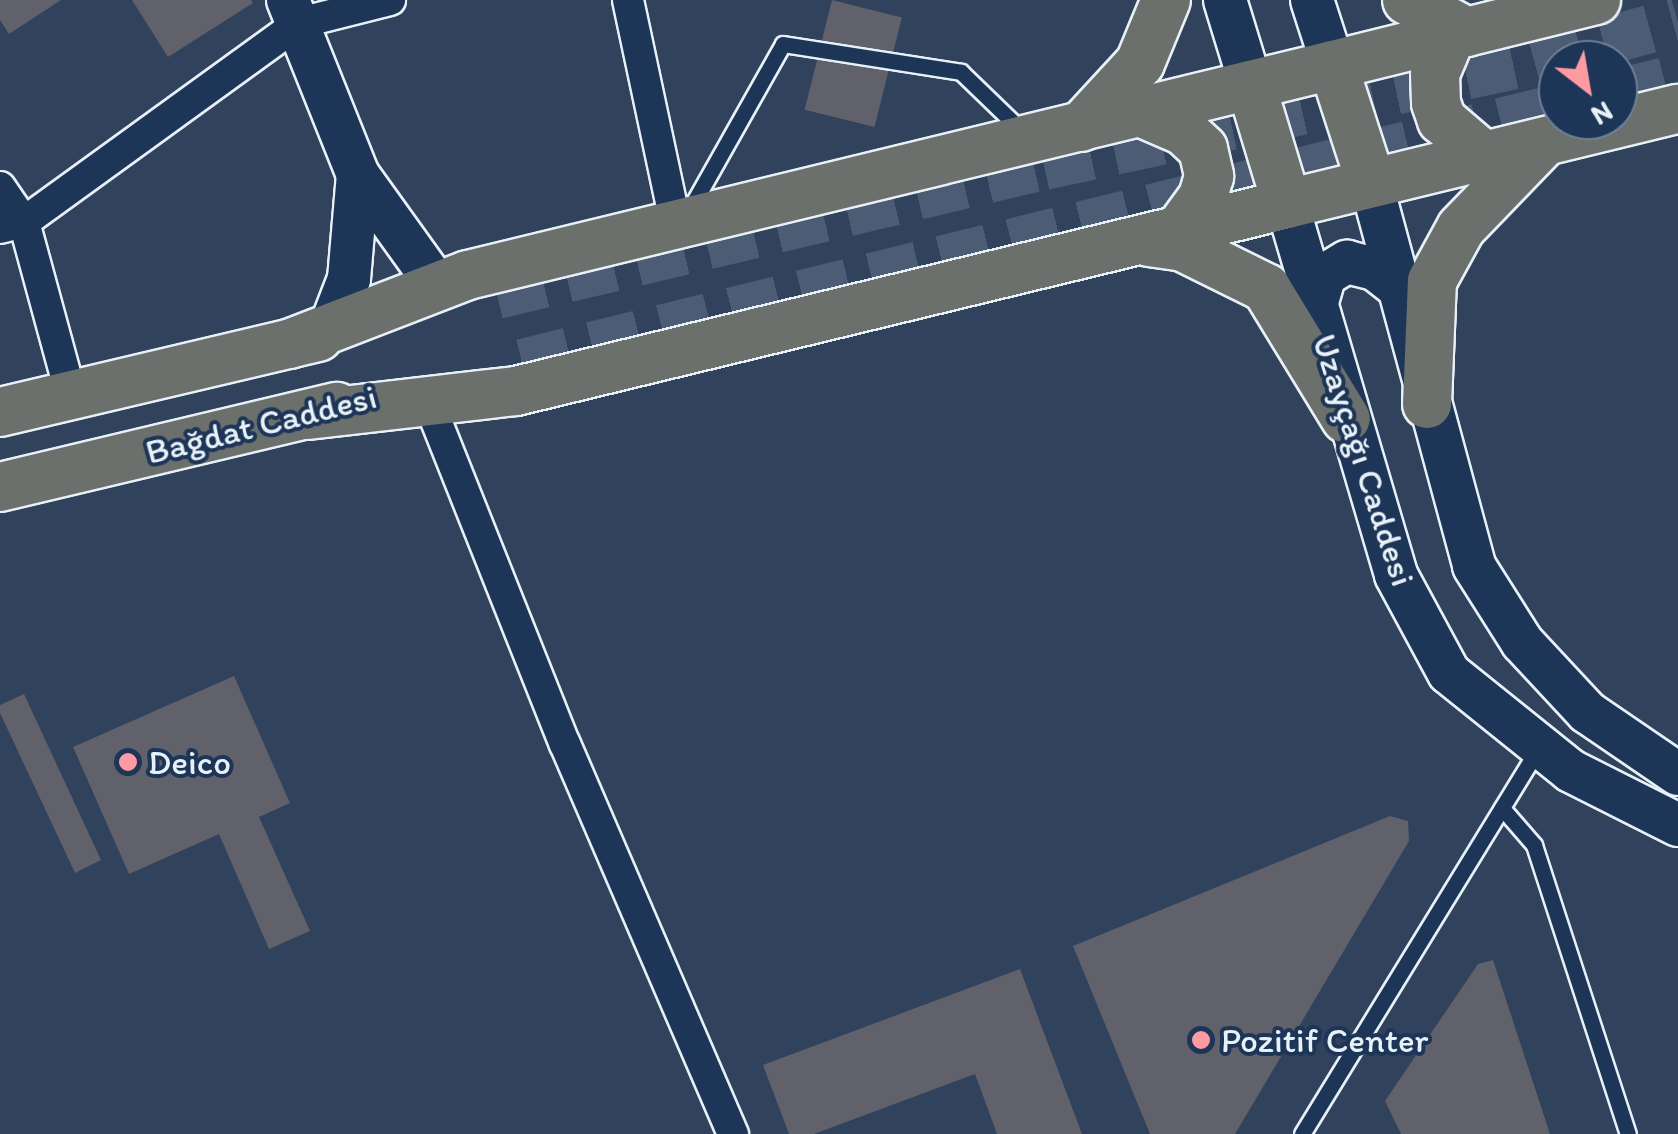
<!DOCTYPE html>
<html>
<head>
<meta charset="utf-8">
<style>
	body { margin:0 }
	#map { position:relative; width:1678px; height:1134px; overflow:hidden; background:#31425d; font-family:Itim,sans-serif }
	div>[style] { position:absolute }
	.building>* { inset:0; background:#60616a; transform-origin:0 0 }
	.primary-tunnel>* { height:48px; margin-top:-24px; transform-origin:0; background:repeating-linear-gradient(90deg,#4c5c74 0 48px,transparent 0 72px) }
	.roads { filter:drop-shadow(2px 0 #e8f1f8) drop-shadow(-2px 0 #e8f1f8) drop-shadow(0 2px #e8f1f8) drop-shadow(0 -2px #e8f1f8) }
	.lane>* { height:15px; margin:-7.5px; padding:0 7.5px; transform-origin:7.5px; border-radius:7.5px; background:#1d3557 }
	.street>* { height:30px; margin:-15px; padding:0 15px; transform-origin:15px; border-radius:15px; background:#1d3557 }
	.secondary>* { height:42px; margin:-21px; padding:0 21px; transform-origin:21px; border-radius:21px; background:#1d3557 }
	.primary>* { height:48px; margin:-24px; padding:0 24px; transform-origin:24px; border-radius:24px; background:#6b706d }
	.dots>* { width:28px; height:28px; translate:-50% -50%; box-sizing:border-box; border:5px solid #1d3557; border-radius:50% }
	span { translate:-50% -50%; white-space:nowrap; text-align:center; line-height:1.15; -webkit-text-stroke:8px #1d3557; paint-order:stroke }
	.street-label { font-size:35px; color:#e8f1f8 }
	.poi-label { font-size:35px; color:#e8f1f8 }
	.left { translate:0 -50%; text-align:left }
	.north { position:absolute; left:1538px; top:40px; width:100px; height:100px; box-sizing:border-box; background:#1d3557; border:2px solid #6e8097; border-radius:50%; rotate:149deg; font-size:28px; font-weight:700; line-height:40px; text-align:center; color:#e8f1f8 }
	.north::after { content:''; display:block; margin:auto; width:35px; height:45px; background:#ff9aa2; clip-path:polygon(50% 0,100% 100%,50% 72%,0 100%) }
</style>
</head>
<body>
<div id="map">
	<div class="building">
		<i style="clip-path:polygon(0 0,61px 0,9px 34px,0 20px)"></i>
		<i style="clip-path:polygon(132px 0,251px 0,253px 3px,168px 57px)"></i>
		<i style="left:832px;top:0;width:72px;height:113px;rotate:14deg"></i>
		<i style="clip-path:polygon(234px 676px,290px 803px,259px 817px,310px 931px,269px 949px,219px 834px,129px 874px,73px 747px)"></i>
		<i style="clip-path:polygon(24px 694px,101px 860px,75px 873px,0 713px,0 705px)"></i>
		<i style="clip-path:polygon(1390px 816px,1408px 821px,1409px 841px,1235px 1134px,1150px 1134px,1073px 946px)"></i>
		<i style="clip-path:polygon(1493px 960px,1550px 1134px,1401px 1134px,1385px 1101px,1478px 964px)"></i>
		<i style="clip-path:polygon(1020px 969px,1082px 1134px,997px 1134px,975px 1074px,814px 1134px,789px 1134px,763px 1065px)"></i>
	</div>
	<div class="primary-tunnel">
		<i style="left:1618px;top:93px;width:62px;rotate:-14deg"></i>
		<i style="left:497px;top:295px;width:562px;rotate:-13.27deg"></i>
		<i style="left:1044px;top:166px;width:501px;rotate:-12.09deg"></i>
		<i style="left:1534px;top:61px;width:149px;rotate:-15.5deg"></i>
		<i style="left:522px;top:363px;width:1067px;rotate:-13.83deg"></i>
	</div>
	<div class="roads">
		<div class="lane">
			<i style="left:690px;top:209px;width:189px;rotate:-60.6deg"></i>
			<i style="left:783px;top:44px;width:180px;rotate:8.9deg"></i>
			<i style="left:961px;top:72px;width:88px;rotate:44.1deg"></i>
			<i style="left:1502px;top:808px;width:49px;rotate:49.1deg"></i>
			<i style="left:1534px;top:845px;width:304px;rotate:72deg"></i>
			<i style="left:1302px;top:1134px;width:452px;rotate:-58.5deg"></i>
		</div>
		<div class="street">
			<i style="left:628px;top:0;width:230px;rotate:78deg"></i>
			<i style="left:0;top:187px;width:42px;rotate:55.6deg"></i>
			<i style="left:24px;top:222px;width:179px;rotate:74.8deg"></i>
			<i style="left:0;top:228px;width:25px;rotate:-14deg"></i>
			<i style="left:24px;top:222px;width:339px;rotate:-35.9deg"></i>
			<i style="left:299px;top:23px;width:94px;rotate:-14.2deg"></i>
			<i style="left:429px;top:403px;width:367px;rotate:68.3deg"></i>
			<i style="left:565px;top:744px;width:425px;rotate:66.7deg"></i>
		</div>
		<div class="secondary">
			<i style="left:288px;top:0;width:188px;rotate:68.2deg"></i>
			<i style="left:358px;top:175px;width:135px;rotate:54.3deg"></i>
			<i style="left:1225px;top:0;width:89px;rotate:73deg"></i>
			<i style="left:1312px;top:0;width:68px;rotate:72.1deg"></i>
			<i style="left:1371px;top:183px;width:397px;rotate:74.9deg"></i>
			<i style="left:1474px;top:566px;width:90px;rotate:57.7deg"></i>
			<i style="left:1522px;top:642px;width:96px;rotate:47.1deg"></i>
			<i style="left:1587px;top:712px;width:110px;rotate:34.3deg"></i>
			<i style="left:1287px;top:204px;width:387px;rotate:73.6deg"></i>
			<i style="left:1396px;top:575px;width:111px;rotate:61.6deg"></i>
			<i style="left:1449px;top:673px;width:156px;rotate:38.8deg"></i>
			<i style="left:1571px;top:771px;width:120px;rotate:26.8deg"></i>
			<i style="left:1315px;top:309px;width:35px;rotate:-74deg"></i>
			<i style="left:1325px;top:275px;width:26px;rotate:-31deg"></i>
			<i style="left:1347px;top:262px;width:29px;rotate:14deg"></i>
			<i style="left:1375px;top:269px;width:28px;rotate:38deg"></i>
			<i style="left:332px;top:323px;width:47px;rotate:-68.9deg"></i>
			<i style="left:349px;top:279px;width:104px;rotate:-85.1deg"></i>
		</div>
		<div class="primary">
			<i style="left:1407px;top:0;width:68px;rotate:28.1deg"></i>
			<i style="left:1451px;top:36px;width:41px;rotate:112.8deg"></i>
			<i style="left:1435px;top:74px;width:29px;rotate:88deg"></i>
			<i style="left:1436px;top:103px;width:18px;rotate:71deg"></i>
			<i style="left:1442px;top:120px;width:55px;rotate:40.6deg"></i>
			<i style="left:1333px;top:65px;width:271px;rotate:-13.9deg"></i>
			<i style="left:1251px;top:85px;width:124px;rotate:73.2deg"></i>
			<i style="left:1287px;top:204px;width:402px;rotate:-13.7deg"></i>
			<i style="left:1140px;top:112px;width:48px;rotate:23.4deg"></i>
			<i style="left:1184px;top:131px;width:26px;rotate:43deg"></i>
			<i style="left:1203px;top:149px;width:28px;rotate:77deg"></i>
			<i style="left:1209px;top:176px;width:22px;rotate:106deg"></i>
			<i style="left:1203px;top:197px;width:41px;rotate:126deg"></i>
			<i style="left:1081px;top:127px;width:87px;rotate:-47.3deg"></i>
			<i style="left:1140px;top:63px;width:68px;rotate:-67.6deg"></i>
			<i style="left:1149px;top:242px;width:34px;rotate:8deg"></i>
			<i style="left:1183px;top:247px;width:93px;rotate:26.3deg"></i>
			<i style="left:1266px;top:288px;width:153px;rotate:58.6deg"></i>
			<i style="left:289px;top:344px;width:192px;rotate:-21.1deg"></i>
			<i style="left:468px;top:275px;width:890px;rotate:-13.65deg"></i>
			<i style="left:1333px;top:65px;width:124px;rotate:72.1deg"></i>
			<i style="left:1427px;top:404px;width:123px;rotate:-87.7deg"></i>
			<i style="left:1432px;top:281px;width:60px;rotate:-61.3deg"></i>
			<i style="left:1461px;top:228px;width:118px;rotate:-46deg"></i>
			<i style="left:0;top:412px;width:327px;rotate:-13.3deg"></i>
			<i style="left:308px;top:415px;width:209px;rotate:-6.6deg"></i>
			<i style="left:516px;top:391px;width:793px;rotate:-13.63deg"></i>
			<i style="left:0;top:487px;width:346px;rotate:-13.4deg"></i>
		</div>
	</div>
	<div class="dots">
		<i style="left:128px;top:762px;background:#ff9aa2"></i>
		<i style="left:1201px;top:1040px;background:#ff9aa2"></i>
	</div>
	<div class="street-label">
		<span style="left:261px;top:424px;rotate:-14deg">Bağdat Caddesi</span>
		<span style="left:1364px;top:460px;rotate:72deg">Uzayçağı Caddesi</span>
	</div>
	<div class="poi-label">
		<span class="left" style="left:148px;top:762px">Deico</span>
		<span class="left" style="left:1221px;top:1040px">Pozitif Center</span>
	</div>
	<div class="north">N</div>
</div>
</body>
</html>
